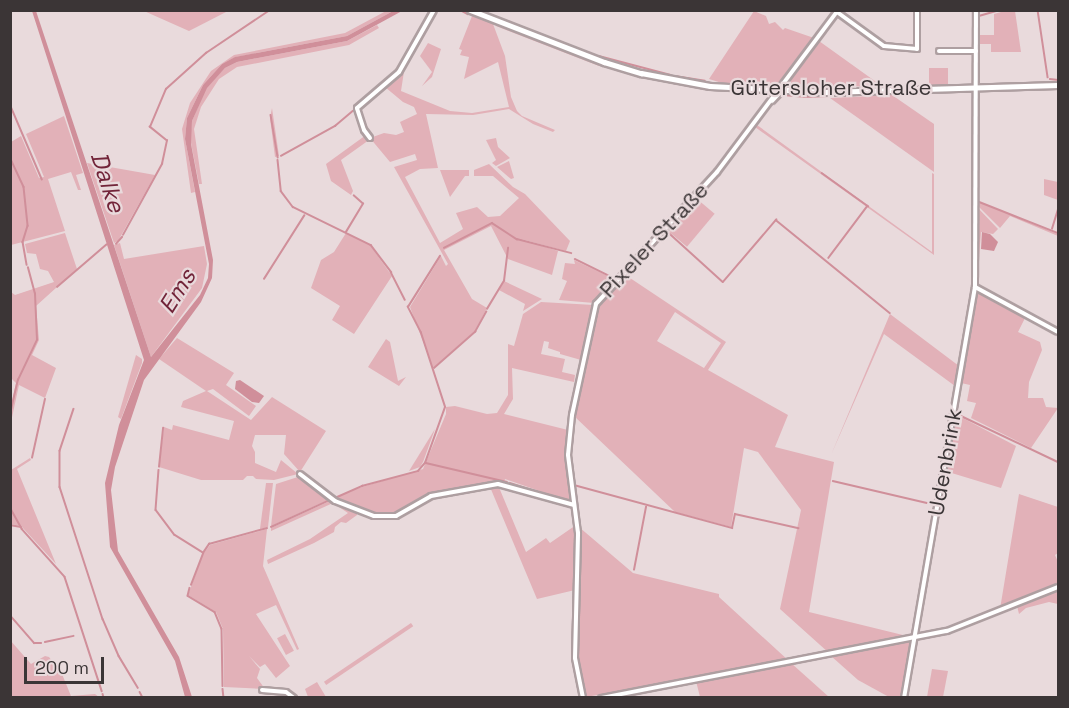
<!DOCTYPE html>
<html>
<head>
<meta charset="utf-8">
<style>
	body { margin:0 }
	#map { position:relative; width:1069px; height:708px; overflow:hidden; background:#e9dadc; font-family:"Space Grotesk",sans-serif }
	div>[style] { position:absolute }
	.green>* { inset:0; background:#e2b1b8; transform-origin:0 0 }
	.water>* { inset:0; background:#d08f9a }
	.stream>* { height:1.5px; margin:-0.75px; padding:0 0.75px; transform-origin:0.75px; border-radius:0.75px; background:#d08f9a }
	.roads { filter:drop-shadow(2px 0 #ae9fa1) drop-shadow(-2px 0 #ae9fa1) drop-shadow(0 2px #ae9fa1) drop-shadow(0 -2px #ae9fa1) }
	.minor>* { height:4px; margin:-2px; padding:0 2px; transform-origin:2px; border-radius:2px; background:#fff }
	.major>* { height:5px; margin:-2.5px; padding:0 2.5px; transform-origin:2.5px; border-radius:2.5px; background:#fff }
	span { translate:-50% -50%; white-space:nowrap; text-align:center; line-height:1.15; -webkit-text-stroke:4.5px #e9dadc; paint-order:stroke }
	.street-label { font-size:22px; color:#3b3536 }
	.water-label { font-size:24px; color:#722439; font-style:italic }
	.frame { position:absolute; inset:0; border:12px solid #3b3536; pointer-events:none }
	.scale { position:absolute; left:24px; top:657px; width:80px; height:27px; box-sizing:border-box; border:3px solid #3b3536; border-top:0; padding-left:8px; font-size:18px; line-height:21px; white-space:nowrap; color:#3b3536; -webkit-text-stroke:4px #e9dadc; paint-order:stroke }
</style>
</head>
<body>
<div id="map">
	<div class="green">
		<i style="clip-path:polygon(1008px 10px,1015px 11px,1021px 52px,991px 52px,991px 44px,978px 44px,978px 35px,994px 35px,994px 14px)"></i>
		<i style="clip-path:polygon(144px 11px,228px 11px,189px 31px)"></i>
		<i style="clip-path:polygon(386px 11px,393px 11px,347px 36px,236px 57px,222px 64px,203px 85px,187px 118px,185px 139px,195px 192px,191px 193px,182px 129px,190px 103px,211px 71px,234px 55px,345px 33px)"></i>
		<i style="clip-path:polygon(754px 11px,766px 16px,769px 24px,775px 22px,783px 30px,785px 28px,814px 38px,778px 85px,722px 83px,709px 79px)"></i>
		<i style="clip-path:polygon(472px 16px,493px 24px,505px 56px,511px 97px,517px 111px,522px 116px,555px 130px,553px 132px,533px 124px,509px 109px,473px 115px,426px 114px,438px 168px,420px 169px,405px 177px,440px 243px,463px 229px,456px 213px,477px 207px,488px 217px,500px 216px,519px 198px,493px 176px,474px 176px,474px 170px,489px 164px,513px 187px,525px 194px,570px 241px,566px 251px,517px 238px,558px 251px,552px 275px,508px 259px,491px 226px,444px 250px,472px 299px,487px 308px,475px 331px,433px 368px,410px 307px,441px 256px,446px 266px,448px 264px,394px 167px,417px 160px,415px 154px,390px 162px,370px 138px,384px 133px,396px 135px,404px 132px,400px 122px,417px 114px,414px 107px,403px 102px,385px 87px,405px 65px,401px 91px,450px 111px,472px 113px,509px 107px,498px 62px,464px 79px,469px 57px,460px 55px,462px 50px,459px 49px)"></i>
		<i style="clip-path:polygon(377px 25px,379px 28px,349px 45px,237px 67px,219px 79px,201px 107px,194px 129px,202px 184px,199px 184px,190px 138px,192px 121px,206px 88px,225px 68px,237px 62px,347px 41px)"></i>
		<i style="clip-path:polygon(496px 25px,600px 64px,599px 66px,496px 26px)"></i>
		<i style="clip-path:polygon(819px 41px,879px 84px,892px 86px,786px 87px)"></i>
		<i style="clip-path:polygon(428px 43px,441px 49px,432px 77px,422px 86px,432px 72px,420px 56px)"></i>
		<i style="left:929px;top:68px;width:19px;height:17px"></i>
		<i style="clip-path:polygon(892px 95px,934px 124px,934px 172px,830px 98px)"></i>
		<i style="clip-path:polygon(272px 108px,279px 156px,275px 157px,270px 118px)"></i>
		<i style="clip-path:polygon(64px 116px,83px 173px,76px 175px,81px 190px,78px 190px,71px 172px,48px 179px,65px 231px,11px 245px,11px 142px,21px 136px,39px 178px,44px 177px,26px 134px)"></i>
		<i style="clip-path:polygon(757px 125px,932px 252px,932px 173px,934px 174px,934px 255px,755px 127px)"></i>
		<i style="clip-path:polygon(366px 135px,369px 140px,341px 160px,353px 191px,351px 195px,331px 181px,326px 164px)"></i>
		<i style="clip-path:polygon(496px 138px,498px 147px,510px 158px,496px 166px,492px 163px,496px 160px,486px 140px)"></i>
		<i style="clip-path:polygon(509px 161px,514px 178px,511px 179px,497px 167px)"></i>
		<i style="clip-path:polygon(87px 163px,155px 175px,118px 241px,114px 243px)"></i>
		<i style="clip-path:polygon(440px 170px,469px 170px,469px 176px,465px 176px,450px 197px)"></i>
		<i style="clip-path:polygon(1044px 179px,1058px 182px,1058px 200px,1044px 195px)"></i>
		<i style="left:697px;top:199px;width:23px;height:43px;rotate:40deg"></i>
		<i style="clip-path:polygon(977px 201px,1058px 234px,1058px 236px,1010px 216px,1000px 228px,977px 205px)"></i>
		<i style="clip-path:polygon(977px 207px,998px 229px,993px 234px,981px 232px,977px 283px)"></i>
		<i style="clip-path:polygon(65px 233px,77px 269px,36px 306px,39px 340px,32px 355px,56px 368px,45px 398px,19px 385px,11px 422px,11px 406px,16px 383px,11px 378px,11px 292px,15px 295px,54px 282px,48px 271px,40px 269px,36px 254px,27px 253px,25px 244px)"></i>
		<i style="clip-path:polygon(346px 233px,370px 245px,392px 276px,354px 334px,332px 320px,340px 306px,311px 288px,321px 260px,334px 252px)"></i>
		<i style="clip-path:polygon(120px 243px,124px 259px,204px 246px,207px 264px,202px 288px,151px 357px,114px 245px)"></i>
		<i style="clip-path:polygon(574px 260px,614px 279px,594px 303px,559px 300px,567px 281px,562px 279px,565px 263px,575px 264px)"></i>
		<i style="clip-path:polygon(evenodd,624px 274px,726px 342px,708px 370px,788px 415px,775px 447px,834px 462px,809px 612px,911px 637px,829px 653px,780px 609px,801px 510px,758px 452px,744px 448px,731px 527px,675px 512px,574px 416px,594px 314px,598px 304px,624px 274px,675px 312px,721px 343px,704px 368px,657px 341px,675px 312px)"></i>
		<i style="clip-path:polygon(504px 281px,542px 299px,523px 311px,525px 304px,499px 290px)"></i>
		<i style="clip-path:polygon(977px 291px,1025px 318px,1018px 332px,1040px 342px,1042px 350px,1029px 382px,1028px 398px,1043px 398px,1046px 407px,1058px 408px,1031px 448px,971px 418px,976px 403px,967px 401px,970px 385px,961px 383px)"></i>
		<i style="clip-path:polygon(541px 302px,594px 305px,581px 360px,560px 354px,560px 352px,548px 348px,549px 342px,544px 341px,541px 354px,565px 359px,562px 372px,575px 375px,574px 382px,512px 368px,513px 399px,504px 414px,568px 430px,567px 458px,571px 502px,505px 479px,504px 483px,441px 493px,396px 515px,374px 515px,334px 499px,352px 490px,423px 469px,446px 414px,446px 407px,455px 406px,487px 414px,497px 413px,508px 395px,508px 344px,514px 346px,523px 314px)"></i>
		<i style="clip-path:polygon(890px 314px,959px 366px,955px 386px,884px 334px,831px 455px)"></i>
		<i style="clip-path:polygon(177px 338px,234px 373px,226px 385px,256px 406px,249px 416px,213px 389px,207px 391px,251px 420px,272px 397px,326px 431px,300px 472px,284px 454px,286px 435px,255px 435px,252px 446px,255px 452px,255px 463px,276px 472px,281px 460px,298px 474px,274px 480px,256px 479px,253px 476px,247px 476px,243px 480px,201px 480px,159px 467px,164px 427px,172px 430px,173px 425px,229px 440px,234px 421px,181px 407px,183px 401px,206px 391px,159px 359px)"></i>
		<i style="clip-path:polygon(386px 339px,390px 342px,398px 381px,406px 377px,399px 386px,368px 367px)"></i>
		<i style="clip-path:polygon(136px 355px,142px 359px,142px 363px,121px 419px,118px 417px)"></i>
		<i style="clip-path:polygon(955px 414px,1016px 446px,1001px 488px,945px 471px)"></i>
		<i style="clip-path:polygon(435px 429px,423px 462px,420px 467px,409px 471px)"></i>
		<i style="clip-path:polygon(30px 458px,31px 460px,17px 469px,56px 564px,21px 526px,11px 524px,11px 470px)"></i>
		<i style="clip-path:polygon(301px 476px,330px 499px,271px 526px,276px 484px)"></i>
		<i style="clip-path:polygon(266px 483px,273px 483px,268px 527px,260px 529px)"></i>
		<i style="clip-path:polygon(498px 485px,526px 552px,546px 538px,550px 543px,576px 525px,575px 590px,537px 599px,490px 487px)"></i>
		<i style="clip-path:polygon(1019px 494px,1058px 507px,1058px 553px,1055px 555px,1058px 562px,1058px 586px,1000px 609px)"></i>
		<i style="clip-path:polygon(332px 500px,357px 512px,357px 515px,346px 523px,341px 522px,335px 527px,334px 532px,314px 543px,268px 564px,267px 560px,310px 539px,348px 513px,333px 503px,271px 531px,271px 528px)"></i>
		<i style="clip-path:polygon(579px 527px,633px 573px,719px 594px,719px 597px,789px 661px,586px 697px,576px 657px)"></i>
		<i style="clip-path:polygon(267px 529px,263px 566px,299px 649px,297px 650px,276px 605px,256px 614px,290px 666px,276px 678px,265px 664px,260px 667px,249px 656px,260px 669px,257px 678px,265px 689px,224px 687px,223px 629px,216px 612px,188px 595px,203px 554px,210px 545px)"></i>
		<i style="clip-path:polygon(1058px 589px,1058px 604px,1049px 602px,1026px 608px,1019px 614px,1017px 606px)"></i>
		<i style="left:411px;top:623px;width:4px;height:105px;rotate:56deg"></i>
		<i style="left:285px;top:634px;width:19px;height:9px;rotate:62deg"></i>
		<i style="clip-path:polygon(10px 640px,31px 664px,45px 656px,49px 657px,62px 674px,71px 696px,95px 694px,99px 697px,11px 697px)"></i>
		<i style="clip-path:polygon(910px 641px,903px 697px,889px 697px,858px 680px,831px 656px)"></i>
		<i style="clip-path:polygon(791px 663px,829px 697px,700px 697px,696px 681px)"></i>
		<i style="clip-path:polygon(932px 669px,948px 671px,943px 697px,927px 697px)"></i>
		<i style="clip-path:polygon(317px 682px,326px 697px,308px 697px,305px 689px)"></i>
	</div>
	<div class="water">
		<i style="clip-path:polygon(32px 11px,36px 11px,151px 357px,200px 295px,208px 278px,209px 264px,185px 139px,187px 118px,203px 85px,222px 64px,235px 57px,347px 36px,393px 11px,402px 11px,347px 41px,237px 62px,225px 68px,207px 88px,192px 121px,191px 144px,213px 260px,212px 278px,201px 302px,144px 380px,115px 467px,111px 490px,118px 551px,179px 657px,192px 697px,185px 697px,175px 661px,110px 547px,105px 483px,119px 425px,144px 360px)"></i>
		<i style="clip-path:polygon(982px 232px,990px 234px,998px 242px,994px 251px,981px 249px)"></i>
		<i style="clip-path:polygon(240px 380px,264px 396px,259px 403px,252px 402px,235px 389px,236px 381px)"></i>
	</div>
	<div class="stream">
		<i style="left:460px;top:10px;width:9px;rotate:27deg"></i>
		<i style="left:1038px;top:10px;width:68px;rotate:81.5deg"></i>
		<i style="left:473px;top:15px;width:22px;rotate:22deg"></i>
		<i style="left:979px;top:16px;width:22px;rotate:-16deg"></i>
		<i style="left:496px;top:24px;width:110px;rotate:21.2deg"></i>
		<i style="left:599px;top:56px;width:74px;rotate:14.8deg"></i>
		<i style="left:675px;top:76px;width:30px;rotate:9deg"></i>
		<i style="left:1050px;top:79px;width:8px;rotate:7deg"></i>
		<i style="left:673px;top:83px;width:97px;rotate:6.5deg"></i>
		<i style="left:935px;top:92px;width:37px;rotate:-3deg"></i>
		<i style="left:777px;top:100px;width:8px;rotate:-40deg"></i>
		<i style="left:783px;top:95px;width:21px;rotate:5deg"></i>
		<i style="left:804px;top:97px;width:127px;rotate:-2.3deg"></i>
		<i style="left:10px;top:104px;width:82px;rotate:66.9deg"></i>
		<i style="left:271px;top:115px;width:43px;rotate:80.5deg"></i>
		<i style="left:281px;top:156px;width:62px;rotate:-29.1deg"></i>
		<i style="left:335px;top:126px;width:23px;rotate:-40deg"></i>
		<i style="left:10px;top:157px;width:33px;rotate:65deg"></i>
		<i style="left:24px;top:187px;width:39px;rotate:84deg"></i>
		<i style="left:28px;top:226px;width:17px;rotate:107deg"></i>
		<i style="left:23px;top:242px;width:23px;rotate:80deg"></i>
		<i style="left:278px;top:160px;width:31px;rotate:84deg"></i>
		<i style="left:281px;top:191px;width:20px;rotate:53deg"></i>
		<i style="left:293px;top:207px;width:87px;rotate:26deg"></i>
		<i style="left:371px;top:245px;width:34px;rotate:53deg"></i>
		<i style="left:391px;top:272px;width:31px;rotate:63deg"></i>
		<i style="left:822px;top:173px;width:57px;rotate:35.7deg"></i>
		<i style="left:868px;top:206px;width:65px;rotate:126.9deg"></i>
		<i style="left:977px;top:201px;width:87px;rotate:21.6deg"></i>
		<i style="left:1052px;top:229px;width:21px;rotate:-73deg"></i>
		<i style="left:346px;top:232px;width:33px;rotate:-59deg"></i>
		<i style="left:363px;top:204px;width:12px;rotate:-138deg"></i>
		<i style="left:668px;top:232px;width:74px;rotate:42.3deg"></i>
		<i style="left:723px;top:282px;width:82px;rotate:-49.5deg"></i>
		<i style="left:776px;top:220px;width:147px;rotate:39.2deg"></i>
		<i style="left:123px;top:235px;width:81px;rotate:-61.2deg"></i>
		<i style="left:162px;top:164px;width:24px;rotate:-78deg"></i>
		<i style="left:167px;top:141px;width:22px;rotate:-141deg"></i>
		<i style="left:150px;top:127px;width:41px;rotate:-67.2deg"></i>
		<i style="left:166px;top:89px;width:54px;rotate:-42deg"></i>
		<i style="left:206px;top:53px;width:77px;rotate:-33.9deg"></i>
		<i style="left:116px;top:244px;width:9px;rotate:-49deg"></i>
		<i style="left:444px;top:248px;width:54px;rotate:-27.5deg"></i>
		<i style="left:492px;top:223px;width:30px;rotate:33deg"></i>
		<i style="left:517px;top:239px;width:56px;rotate:14.5deg"></i>
		<i style="left:575px;top:259px;width:43px;rotate:26deg"></i>
		<i style="left:264px;top:279px;width:75px;rotate:-57.6deg"></i>
		<i style="left:57px;top:287px;width:65px;rotate:-40.6deg"></i>
		<i style="left:487px;top:309px;width:33px;rotate:-59deg"></i>
		<i style="left:504px;top:281px;width:33px;rotate:-83deg"></i>
		<i style="left:434px;top:368px;width:55px;rotate:-41.3deg"></i>
		<i style="left:475px;top:332px;width:23px;rotate:-61deg"></i>
		<i style="left:74px;top:409px;width:44px;rotate:108.4deg"></i>
		<i style="left:60px;top:451px;width:36px;rotate:90deg"></i>
		<i style="left:60px;top:487px;width:139px;rotate:72deg"></i>
		<i style="left:103px;top:619px;width:40px;rotate:66.6deg"></i>
		<i style="left:119px;top:656px;width:37px;rotate:59deg"></i>
		<i style="left:10px;top:414px;width:35px;rotate:-77deg"></i>
		<i style="left:18px;top:380px;width:44px;rotate:-64.6deg"></i>
		<i style="left:37px;top:340px;width:46px;rotate:-92.5deg"></i>
		<i style="left:35px;top:294px;width:27px;rotate:-105deg"></i>
		<i style="left:957px;top:414px;width:112px;rotate:25.4deg"></i>
		<i style="left:32px;top:458px;width:60px;rotate:-77.6deg"></i>
		<i style="left:426px;top:463px;width:83px;rotate:13.2deg"></i>
		<i style="left:159px;top:467px;width:39px;rotate:-84deg"></i>
		<i style="left:159px;top:470px;width:40px;rotate:94.3deg"></i>
		<i style="left:156px;top:510px;width:31px;rotate:53deg"></i>
		<i style="left:175px;top:535px;width:32px;rotate:32deg"></i>
		<i style="left:833px;top:481px;width:105px;rotate:13.2deg"></i>
		<i style="left:935px;top:505px;width:121px;rotate:-80deg"></i>
		<i style="left:510px;top:483px;width:57px;rotate:17.5deg"></i>
		<i style="left:575px;top:494px;width:9px;rotate:-96deg"></i>
		<i style="left:574px;top:485px;width:164px;rotate:15.2deg"></i>
		<i style="left:732px;top:528px;width:14px;rotate:-78deg"></i>
		<i style="left:735px;top:514px;width:65px;rotate:12.5deg"></i>
		<i style="left:335px;top:498px;width:30px;rotate:-24deg"></i>
		<i style="left:362px;top:486px;width:58px;rotate:-15deg"></i>
		<i style="left:418px;top:471px;width:11px;rotate:-49deg"></i>
		<i style="left:425px;top:463px;width:59px;rotate:-70.3deg"></i>
		<i style="left:445px;top:407px;width:78px;rotate:-108deg"></i>
		<i style="left:421px;top:333px;width:29px;rotate:-117deg"></i>
		<i style="left:408px;top:307px;width:60px;rotate:-57.9deg"></i>
		<i style="left:10px;top:507px;width:25px;rotate:61deg"></i>
		<i style="left:22px;top:529px;width:64px;rotate:48.1deg"></i>
		<i style="left:65px;top:577px;width:120px;rotate:72deg"></i>
		<i style="left:10px;top:525px;width:11px;rotate:10deg"></i>
		<i style="left:271px;top:527px;width:65px;rotate:-24.6deg"></i>
		<i style="left:634px;top:570px;width:64px;rotate:-79.2deg"></i>
		<i style="left:191px;top:585px;width:34px;rotate:-69deg"></i>
		<i style="left:203px;top:553px;width:11px;rotate:-56deg"></i>
		<i style="left:209px;top:544px;width:60px;rotate:-15.4deg"></i>
		<i style="left:190px;top:588px;width:8px;rotate:104deg"></i>
		<i style="left:188px;top:596px;width:31px;rotate:31deg"></i>
		<i style="left:215px;top:612px;width:18px;rotate:68deg"></i>
		<i style="left:222px;top:629px;width:57px;rotate:89deg"></i>
		<i style="left:10px;top:615px;width:37px;rotate:49deg"></i>
		<i style="left:34px;top:643px;width:7px"></i>
		<i style="left:45px;top:642px;width:29px;rotate:-12deg"></i>
		<i style="left:223px;top:689px;width:9px;rotate:84deg"></i>
		<i style="left:140px;top:692px;width:7px;rotate:63deg"></i>
		<i style="left:103px;top:694px;width:4px;rotate:76deg"></i>
	</div>
	<div class="roads">
		<div class="minor">
			<i style="left:837px;top:12px;width:58px;rotate:35.9deg"></i>
			<i style="left:884px;top:46px;width:33px;rotate:5deg"></i>
			<i style="left:917px;top:49px;width:39px;rotate:-90deg"></i>
			<i style="left:939px;top:51px;width:37px"></i>
			<i style="left:772px;top:101px;width:16px;rotate:-47deg"></i>
			<i style="left:370px;top:138px;width:10px;rotate:-127deg"></i>
			<i style="left:364px;top:130px;width:23px;rotate:-108deg"></i>
			<i style="left:357px;top:108px;width:55px;rotate:-40.6deg"></i>
			<i style="left:399px;top:72px;width:71px;rotate:-60.6deg"></i>
			<i style="left:975px;top:287px;width:94px;rotate:28.5deg"></i>
			<i style="left:300px;top:474px;width:44px;rotate:37.6deg"></i>
			<i style="left:335px;top:501px;width:42px;rotate:21deg"></i>
			<i style="left:374px;top:516px;width:22px"></i>
			<i style="left:396px;top:516px;width:40px;rotate:-29.7deg"></i>
			<i style="left:431px;top:496px;width:68px;rotate:-10.2deg"></i>
			<i style="left:498px;top:484px;width:79px;rotate:15.4deg"></i>
			<i style="left:262px;top:690px;width:24px;rotate:5deg"></i>
			<i style="left:286px;top:692px;width:10px;rotate:37deg"></i>
			<i style="left:583px;top:698px;width:41px;rotate:-101.3deg"></i>
			<i style="left:575px;top:658px;width:125px;rotate:-88.6deg"></i>
			<i style="left:578px;top:533px;width:79px;rotate:-97.3deg"></i>
			<i style="left:568px;top:455px;width:40px;rotate:-84.3deg"></i>
			<i style="left:572px;top:415px;width:114px;rotate:-77.8deg"></i>
			<i style="left:596px;top:304px;width:179px;rotate:-47.5deg"></i>
			<i style="left:717px;top:172px;width:202px;rotate:-53.2deg"></i>
			<i style="left:601px;top:698px;width:352px;rotate:-11deg"></i>
			<i style="left:947px;top:631px;width:119px;rotate:-21.6deg"></i>
			<i style="left:904px;top:698px;width:417px;rotate:-80.2deg"></i>
			<i style="left:975px;top:287px;width:277px;rotate:-89.8deg"></i>
		</div>
		<div class="major">
			<i style="left:470px;top:10px;width:144px;rotate:21.2deg"></i>
			<i style="left:604px;top:62px;width:39px;rotate:17deg"></i>
			<i style="left:641px;top:73px;width:70px;rotate:10.7deg"></i>
			<i style="left:710px;top:86px;width:115px;rotate:3deg"></i>
			<i style="left:825px;top:92px;width:233px;rotate:-1.7deg"></i>
		</div>
	</div>
	<div class="street-label">
		<span style="left:831px;top:88px">Gütersloher Straße</span>
		<span style="left:654px;top:240px;rotate:-47deg">Pixeler Straße</span>
		<span style="left:945px;top:462px;rotate:-80deg">Udenbrink</span>
	</div>
	<div class="water-label">
		<span style="left:108px;top:182px;rotate:72deg">Dalke</span>
		<span style="left:177px;top:291px;rotate:-58deg">Ems</span>
	</div>
	<div class="frame"></div>
	<div class="scale">200 m</div>
</div>
</body>
</html>
